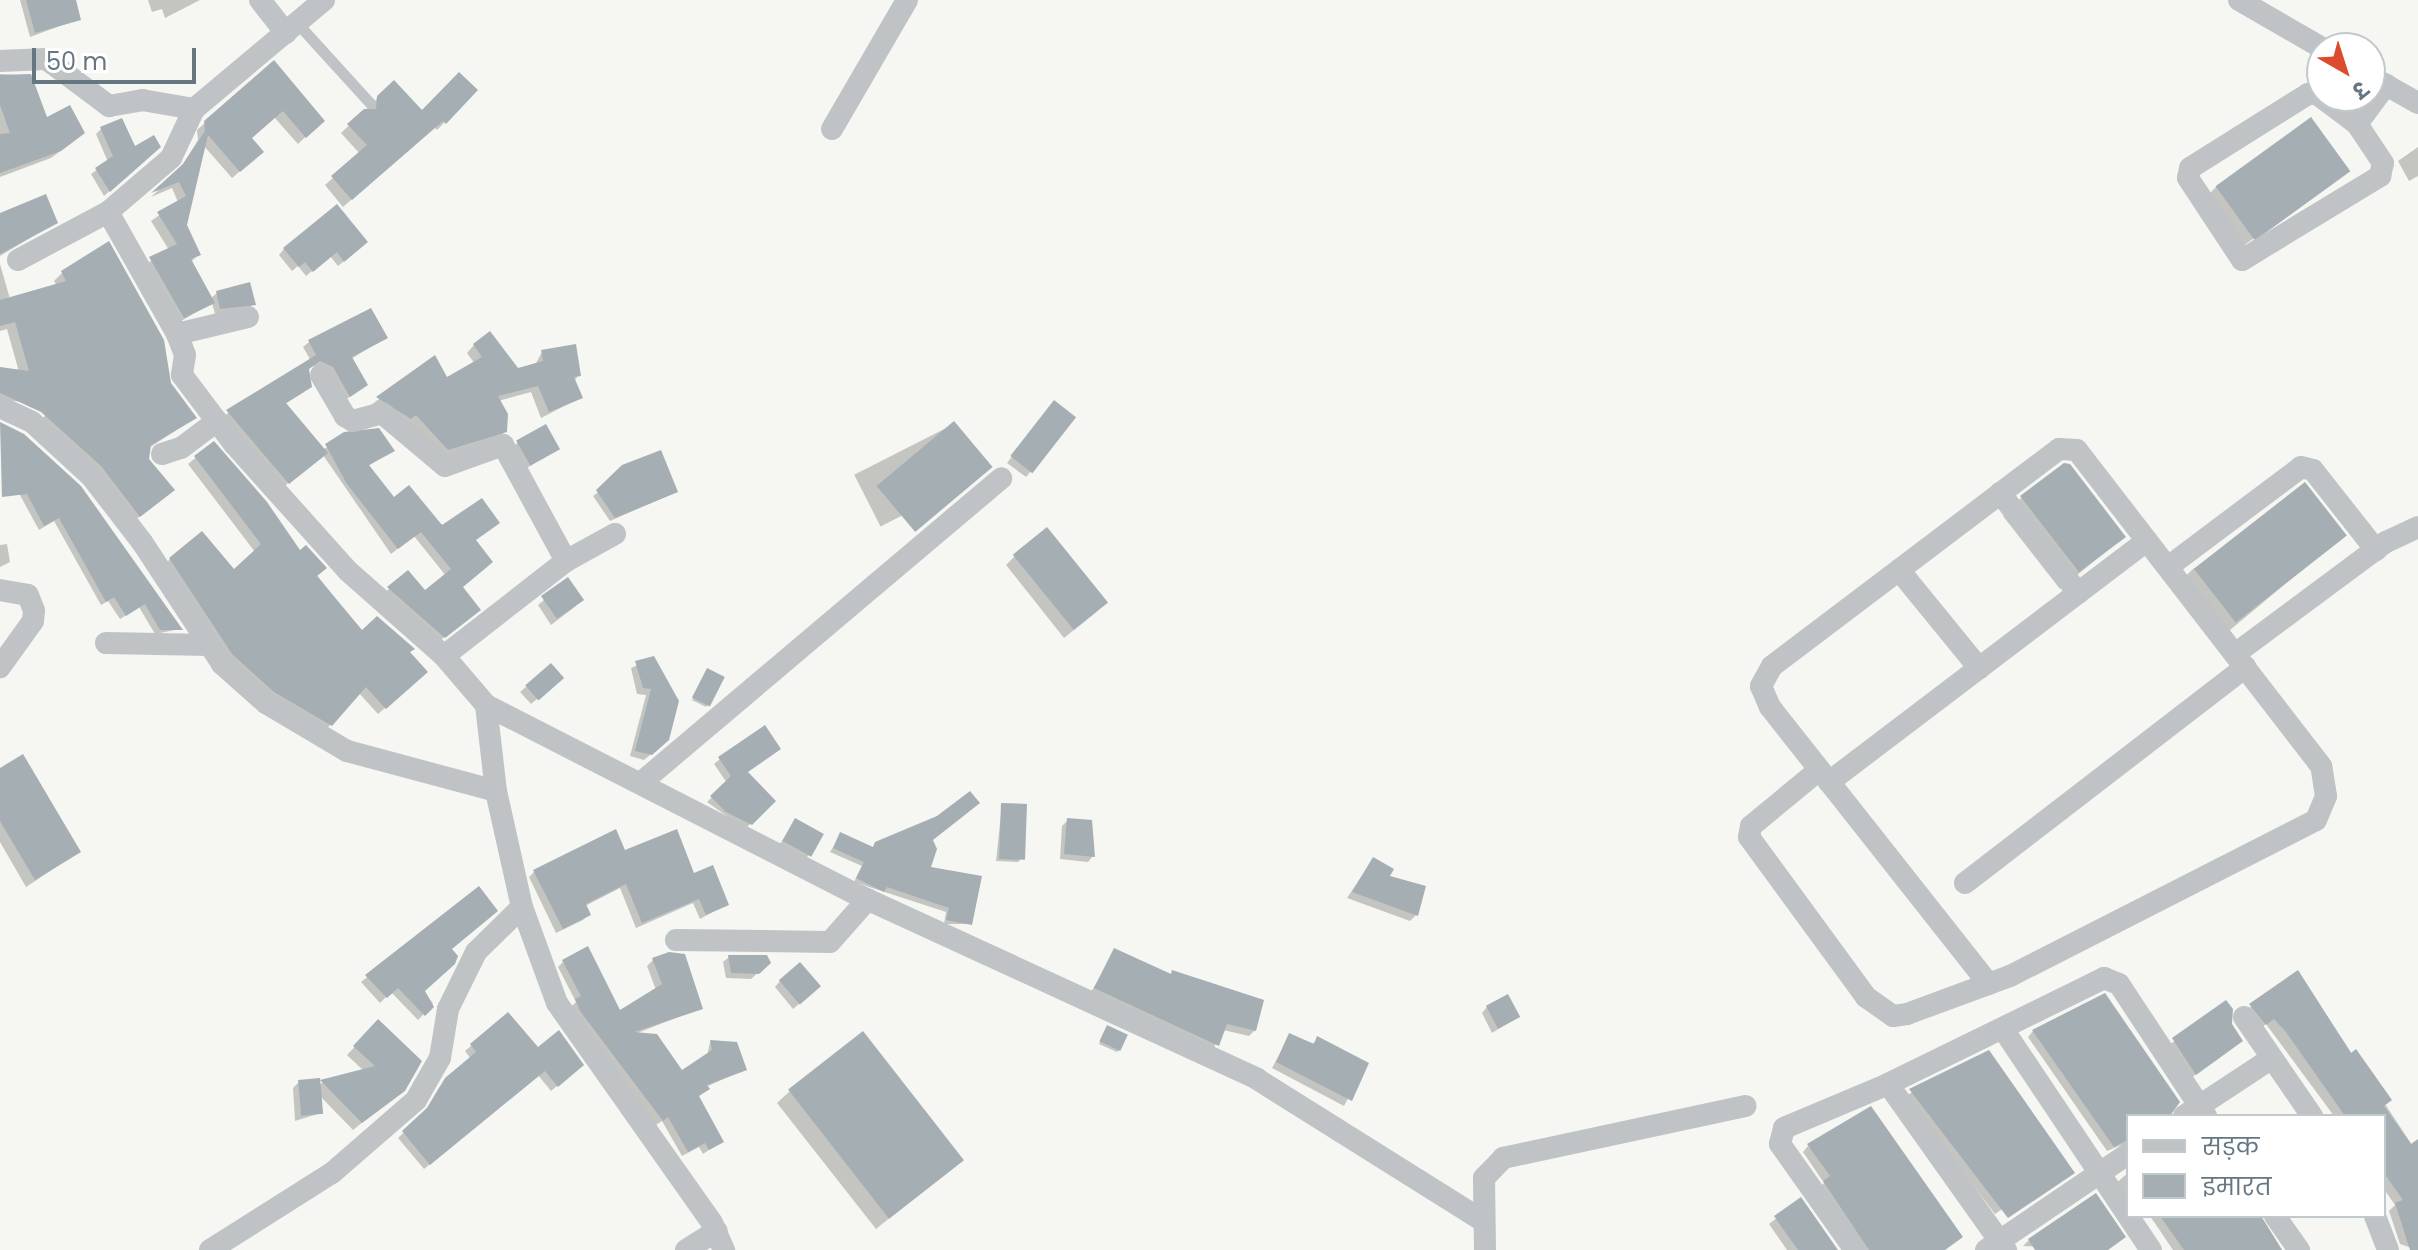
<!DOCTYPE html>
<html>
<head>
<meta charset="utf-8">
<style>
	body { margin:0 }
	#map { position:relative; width:2418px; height:1250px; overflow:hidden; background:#f6f6f2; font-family:Poppins,"Noto Sans Devanagari",sans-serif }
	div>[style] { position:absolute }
	.shadow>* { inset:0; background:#0003; transform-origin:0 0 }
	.building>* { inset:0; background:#a5aeb3; transform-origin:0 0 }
	.lane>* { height:11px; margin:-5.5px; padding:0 5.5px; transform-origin:5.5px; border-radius:5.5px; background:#bfc3c6 }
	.street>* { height:22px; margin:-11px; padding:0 11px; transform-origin:11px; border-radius:11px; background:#bfc3c6 }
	span { translate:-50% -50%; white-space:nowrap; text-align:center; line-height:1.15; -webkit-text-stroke:8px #fff; paint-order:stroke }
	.legend { position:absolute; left:2126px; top:1114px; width:260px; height:104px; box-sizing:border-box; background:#fff; border:2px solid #c2c9cd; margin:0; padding:10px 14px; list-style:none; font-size:24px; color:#667782 }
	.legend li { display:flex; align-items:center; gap:16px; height:40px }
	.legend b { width:40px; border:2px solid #c2c9cd }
	.north { position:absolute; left:2306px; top:32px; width:80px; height:80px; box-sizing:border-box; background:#fff; border:2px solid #c2c9cd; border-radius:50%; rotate:141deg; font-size:22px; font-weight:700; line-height:32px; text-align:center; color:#667782 }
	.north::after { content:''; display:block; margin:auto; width:28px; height:36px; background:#dc4b2d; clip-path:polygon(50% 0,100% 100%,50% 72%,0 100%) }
	.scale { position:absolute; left:32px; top:48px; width:164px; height:36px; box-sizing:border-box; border:4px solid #667782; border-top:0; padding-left:10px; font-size:24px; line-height:28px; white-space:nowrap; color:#667782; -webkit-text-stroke:6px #fff; paint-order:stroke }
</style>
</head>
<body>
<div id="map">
	<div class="shadow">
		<i style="clip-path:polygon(20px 0,74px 0,79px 19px,30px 37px)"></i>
		<i style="clip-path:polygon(148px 0,200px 0,165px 18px,162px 9px,152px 12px)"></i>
		<i style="clip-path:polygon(273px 63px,315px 128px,298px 144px,274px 117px,250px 138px,254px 159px,232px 178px,204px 146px,185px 225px,199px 254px,191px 262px,210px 299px,217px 293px,253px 304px,248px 310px,215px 314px,212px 303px,176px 324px,143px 266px,169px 250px,151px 221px,178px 202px,172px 188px,151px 197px,178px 172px,198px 140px,197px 130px)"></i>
		<i style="clip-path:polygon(0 74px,30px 76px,46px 120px,74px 141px,51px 158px,0 177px)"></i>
		<i style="clip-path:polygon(394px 83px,422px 113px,476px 90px,437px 130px,434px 127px,343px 207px,325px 185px,360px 154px,341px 133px)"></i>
		<i style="clip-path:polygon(101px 129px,152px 154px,104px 196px,91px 174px,108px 162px,96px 134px)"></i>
		<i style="clip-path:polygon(2418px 147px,2418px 176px,2409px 181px,2398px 161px)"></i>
		<i style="clip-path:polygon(2347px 171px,2239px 249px,2204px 199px,2216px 187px)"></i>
		<i style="clip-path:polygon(0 215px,55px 223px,0 256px)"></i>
		<i style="clip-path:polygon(360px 248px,338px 266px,330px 256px,306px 276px,298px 266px,292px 271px,279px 255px,284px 249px)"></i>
		<i style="clip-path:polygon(0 264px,10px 299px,57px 286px,54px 281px,62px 273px,162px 341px,167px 380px,195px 418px,149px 448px,147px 460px,164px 498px,131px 523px,37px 423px,45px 416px,71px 409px,0 399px,0 369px,19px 372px,7px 329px,0 331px)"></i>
		<i style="clip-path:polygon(385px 338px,351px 359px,359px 390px,344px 401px,327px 373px,313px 366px,307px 370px,304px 392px,285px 404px,323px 449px,378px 431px,393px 450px,368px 466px,394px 500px,474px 541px,461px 587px,472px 615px,438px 642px,383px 594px,408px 573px,425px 593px,446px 576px,414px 536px,391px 554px,323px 455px,282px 488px,222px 417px,311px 361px,303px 347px,309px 342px)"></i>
		<i style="clip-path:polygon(474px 345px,517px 370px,535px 365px,542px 352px,579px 375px,574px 381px,580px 398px,541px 418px,531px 392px,498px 401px,505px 431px,498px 439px,440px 456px,371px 405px,434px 358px,446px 380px,475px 364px,467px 353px)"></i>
		<i style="clip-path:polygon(1048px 409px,1031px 471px,1026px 477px,1007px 463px)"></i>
		<i style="left:954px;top:424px;width:58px;height:112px;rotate:63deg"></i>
		<i style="clip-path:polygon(518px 442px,557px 448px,524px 470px,512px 448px)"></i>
		<i style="clip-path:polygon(214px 443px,362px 633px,408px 653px,418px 679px,378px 714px,358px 692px,324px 732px,228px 664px,164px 566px,170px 559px,234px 572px,255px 552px,188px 464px)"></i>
		<i style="clip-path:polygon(20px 482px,180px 629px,155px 634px,139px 607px,120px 619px,108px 601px,101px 605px,54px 521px,39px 530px,15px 486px)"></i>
		<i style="clip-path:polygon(608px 485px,676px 492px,610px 521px,593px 496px)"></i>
		<i style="clip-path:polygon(2021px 498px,2124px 537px,2060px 589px,2003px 516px)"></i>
		<i style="clip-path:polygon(2344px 535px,2218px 640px,2175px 586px,2194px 568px)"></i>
		<i style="clip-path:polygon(7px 544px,10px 562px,0 567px,0 545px)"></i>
		<i style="clip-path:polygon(1015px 556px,1096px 612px,1064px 638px,1006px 565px)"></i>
		<i style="clip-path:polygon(568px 580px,576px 606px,551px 625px,538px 605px)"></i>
		<i style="clip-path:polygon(653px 658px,661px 746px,644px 760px,630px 756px,646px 695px,637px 694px,631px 668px)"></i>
		<i style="clip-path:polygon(550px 666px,555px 684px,531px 704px,520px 692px)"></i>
		<i style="clip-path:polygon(706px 673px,708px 705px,706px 707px,692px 700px)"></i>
		<i style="clip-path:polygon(720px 759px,746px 773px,774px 801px,745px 829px,707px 802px,727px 783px,714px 764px)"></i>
		<i style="clip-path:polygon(0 770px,79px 852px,26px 887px,0 842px)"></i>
		<i style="clip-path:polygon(1002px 805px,1020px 860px,1018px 862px,996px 861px)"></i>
		<i style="clip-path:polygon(1068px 820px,1093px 856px,1088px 862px,1060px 859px,1062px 826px)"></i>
		<i style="clip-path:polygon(795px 821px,810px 854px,804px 860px,778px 847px)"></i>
		<i style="clip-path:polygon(841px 835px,871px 849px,876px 843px,928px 868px,970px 924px,944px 924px,946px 912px,854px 882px,862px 866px,830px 852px)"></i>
		<i style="clip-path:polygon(1373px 859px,1416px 915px,1410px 921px,1347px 898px)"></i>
		<i style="clip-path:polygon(534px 872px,693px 875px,727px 904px,700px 919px,693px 903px,636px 928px,620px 888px,585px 906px,589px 914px,583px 920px,556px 933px,529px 877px)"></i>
		<i style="clip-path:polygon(478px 889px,423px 992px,433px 1003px,423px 1015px,418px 1020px,391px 992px,380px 1003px,361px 982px)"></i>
		<i style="clip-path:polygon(1115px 950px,1169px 976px,1173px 972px,1255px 1030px,1249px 1036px,1223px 1030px,1212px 1051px,1090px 994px)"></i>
		<i style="clip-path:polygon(729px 957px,763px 968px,751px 979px,726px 978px,723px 962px)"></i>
		<i style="clip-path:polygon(653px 960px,701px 1008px,635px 1034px,681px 1073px,707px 1056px,710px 1042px,745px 1069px,706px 1087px,697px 1097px,722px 1141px,703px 1154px,699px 1147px,682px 1156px,662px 1121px,656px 1125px,575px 1017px,571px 1007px,576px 1002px,558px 967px,563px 962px,619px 1013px,656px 990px,647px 966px)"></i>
		<i style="clip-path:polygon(2298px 972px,2418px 1154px,2418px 1250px,2400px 1244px,2389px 1211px,2395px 1205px,2384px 1189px,2384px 1116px,2334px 1116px,2266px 1024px,2258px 1030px,2244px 1012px)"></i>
		<i style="clip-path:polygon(780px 981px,813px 992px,793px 1009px,775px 987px)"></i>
		<i style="clip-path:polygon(2226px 1002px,2230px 1025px,2241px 1040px,2186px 1082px,2164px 1049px)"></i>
		<i style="clip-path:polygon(1487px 1007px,1518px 1017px,1492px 1033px,1482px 1013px)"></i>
		<i style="clip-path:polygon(508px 1014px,538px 1050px,575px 1071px,551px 1091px,538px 1075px,424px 1169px,398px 1138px,423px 1114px,440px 1086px,471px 1059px,465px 1051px)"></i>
		<i style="clip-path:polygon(378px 1022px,400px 1092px,353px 1130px,319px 1095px,321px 1113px,295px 1121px,293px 1088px,299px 1082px,319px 1084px,364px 1071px,347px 1055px)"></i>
		<i style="clip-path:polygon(1105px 1030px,1119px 1050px,1117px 1052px,1099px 1044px)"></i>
		<i style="clip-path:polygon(2033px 1031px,2170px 1116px,2128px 1116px,2128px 1148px,2121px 1145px,2107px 1151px,2028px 1037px)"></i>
		<i style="clip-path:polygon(1290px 1035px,1311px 1045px,1318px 1039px,1366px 1064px,1344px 1106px,1272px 1068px)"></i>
		<i style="clip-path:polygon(1989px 1052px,2060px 1169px,1995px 1214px,1905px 1096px)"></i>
		<i style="clip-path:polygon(790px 1091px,960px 1161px,876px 1229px,777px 1103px)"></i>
		<i style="clip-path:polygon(1808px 1146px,1943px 1250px,1862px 1250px,1819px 1188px,1824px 1183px,1803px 1152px)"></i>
		<i style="clip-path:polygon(2128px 1173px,2128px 1204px,2115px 1184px)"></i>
		<i style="clip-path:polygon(2095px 1195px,2106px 1250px,2023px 1246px,2029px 1240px)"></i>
		<i style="clip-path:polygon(1800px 1200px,1836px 1250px,1787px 1250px,1769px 1224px)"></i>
		<i style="clip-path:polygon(2150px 1216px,2261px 1216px,2282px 1250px,2173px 1250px)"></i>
	</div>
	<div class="building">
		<i style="clip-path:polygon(26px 0,76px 0,81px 20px,35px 33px)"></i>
		<i style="clip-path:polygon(274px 60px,325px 121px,306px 138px,283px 111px,252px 138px,264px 152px,240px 172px,208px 135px,187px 225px,201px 255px,191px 259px,215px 303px,184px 318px,149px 257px,177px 244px,157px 212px,186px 196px,179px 182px,151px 193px,183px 164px,205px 131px,204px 121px)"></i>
		<i style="clip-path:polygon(459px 72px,478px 90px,446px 124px,443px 121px,352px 200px,331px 176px,367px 145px,347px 124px,364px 109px,376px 109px,377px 96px,394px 80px,422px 110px)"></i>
		<i style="clip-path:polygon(31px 74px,47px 117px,70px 105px,85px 133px,61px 151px,0 173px,0 134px,10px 133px,0 105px,0 75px)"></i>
		<i style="left:2311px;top:117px;width:67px;height:118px;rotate:54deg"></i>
		<i style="clip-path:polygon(122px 118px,135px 146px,154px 135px,161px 147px,110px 192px,95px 168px,113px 156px,100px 127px)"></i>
		<i style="clip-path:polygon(46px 194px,58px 223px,0 254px,0 213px)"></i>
		<i style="clip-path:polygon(337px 204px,368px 242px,344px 262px,337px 252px,313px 272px,305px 262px,299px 267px,283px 248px)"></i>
		<i style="clip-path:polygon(109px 241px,164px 340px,171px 383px,197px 418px,151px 445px,149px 459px,175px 490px,140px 517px,101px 466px,41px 412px,0 393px,0 367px,29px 371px,15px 322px,0 326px,0 300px,66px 281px,61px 271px)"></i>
		<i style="clip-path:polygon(250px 282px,256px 305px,220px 309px,216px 291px)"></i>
		<i style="clip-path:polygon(371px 308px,388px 338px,352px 357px,368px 385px,350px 397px,333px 367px,320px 361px,309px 369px,312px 387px,286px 403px,328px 453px,289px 484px,226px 410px,316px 355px,308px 340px)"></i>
		<i style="clip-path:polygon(490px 331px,518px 368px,543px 361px,541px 350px,576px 344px,581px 376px,574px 377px,583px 398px,549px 412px,538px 386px,498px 396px,508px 414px,507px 432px,448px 450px,416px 415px,411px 419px,376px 397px,435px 355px,447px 377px,482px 357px,473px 344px)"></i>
		<i style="left:1054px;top:400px;width:28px;height:71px;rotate:38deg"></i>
		<i style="left:954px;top:421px;width:60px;height:101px;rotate:50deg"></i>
		<i style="clip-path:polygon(0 422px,24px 434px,81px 486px,183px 630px,160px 630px,145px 604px,126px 616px,114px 597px,106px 602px,59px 518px,44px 526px,27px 494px,2px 497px)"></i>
		<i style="left:546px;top:424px;width:29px;height:34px;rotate:61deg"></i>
		<i style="clip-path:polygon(379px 428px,395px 451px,369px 465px,394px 497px,409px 485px,442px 525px,482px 498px,500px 523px,476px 540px,493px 562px,463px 587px,481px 610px,445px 638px,387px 587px,408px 570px,425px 590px,451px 569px,421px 532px,398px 549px,347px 484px,325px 444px,344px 432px)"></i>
		<i style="clip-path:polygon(214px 441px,267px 502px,300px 550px,306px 545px,327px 568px,317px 576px,362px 630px,377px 616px,415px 649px,410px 652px,428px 672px,386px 709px,366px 687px,332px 726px,274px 692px,232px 654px,169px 558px,202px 531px,234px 569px,261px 544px,194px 456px)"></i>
		<i style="clip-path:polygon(661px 450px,678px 492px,615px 518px,596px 490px,622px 465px)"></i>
		<i style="clip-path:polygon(2064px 463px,2070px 464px,2126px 537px,2079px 572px,2020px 496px)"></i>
		<i style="left:2305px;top:482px;width:68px;height:141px;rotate:52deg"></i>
		<i style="left:1047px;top:527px;width:97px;height:44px;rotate:51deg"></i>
		<i style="left:568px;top:577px;width:28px;height:33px;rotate:55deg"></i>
		<i style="clip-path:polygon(654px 656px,679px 701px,669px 740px,652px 755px,635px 751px,651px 689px,643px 688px,635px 661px)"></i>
		<i style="left:551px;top:663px;width:20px;height:34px;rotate:49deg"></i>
		<i style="left:707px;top:668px;width:20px;height:33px;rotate:27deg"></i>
		<i style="clip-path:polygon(765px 725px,781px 749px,748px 772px,776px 801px,752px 825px,726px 812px,710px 796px,731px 776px,718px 757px)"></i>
		<i style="clip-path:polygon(23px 754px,81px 852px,35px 880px,0 821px,0 768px)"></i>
		<i style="clip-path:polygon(970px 791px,980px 803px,933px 840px,937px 849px,931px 867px,982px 876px,972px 925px,946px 920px,949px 908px,887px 887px,884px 892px,856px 878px,864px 862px,833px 848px,840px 832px,873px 847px,875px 842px,937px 816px)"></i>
		<i style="left:1001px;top:803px;width:26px;height:56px;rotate:2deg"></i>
		<i style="left:795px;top:818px;width:33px;height:26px;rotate:29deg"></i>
		<i style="clip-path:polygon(1067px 818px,1092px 820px,1095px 857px,1064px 854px)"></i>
		<i style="clip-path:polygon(616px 829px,625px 850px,677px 829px,694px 873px,713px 865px,729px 905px,706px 915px,699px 899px,642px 923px,626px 884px,586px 904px,591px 915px,563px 929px,533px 870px)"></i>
		<i style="clip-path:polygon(1373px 857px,1394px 869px,1390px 876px,1426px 886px,1418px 916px,1352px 892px)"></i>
		<i style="clip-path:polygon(479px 886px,498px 911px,452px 949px,458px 956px,455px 964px,425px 991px,434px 1007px,425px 1016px,398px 988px,387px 998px,365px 975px)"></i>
		<i style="clip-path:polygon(588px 946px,620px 1010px,662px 984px,652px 958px,669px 952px,685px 954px,703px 1009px,634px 1032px,657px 1034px,682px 1070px,712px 1050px,710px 1040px,737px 1042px,747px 1070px,707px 1085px,710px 1089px,699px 1096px,724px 1142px,709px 1150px,705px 1143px,688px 1152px,668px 1117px,663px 1121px,580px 1011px,575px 999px,581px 996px,562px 960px)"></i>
		<i style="clip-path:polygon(1114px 948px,1171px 974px,1172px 970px,1264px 1000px,1256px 1031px,1227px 1024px,1219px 1046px,1094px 988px)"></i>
		<i style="clip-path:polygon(728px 955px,767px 955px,771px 963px,759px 974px,731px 973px)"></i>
		<i style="left:800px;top:962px;width:32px;height:28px;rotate:49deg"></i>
		<i style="clip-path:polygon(2298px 970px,2351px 1053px,2356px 1049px,2392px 1100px,2384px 1106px,2411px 1144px,2418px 1139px,2418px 1250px,2410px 1250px,2395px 1203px,2403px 1200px,2384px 1173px,2384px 1116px,2345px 1116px,2286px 1032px,2274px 1019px,2266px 1025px,2249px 1004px)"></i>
		<i style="clip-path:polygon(2105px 993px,2180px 1102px,2170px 1116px,2128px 1116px,2128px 1140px,2114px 1147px,2032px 1030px)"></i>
		<i style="left:1508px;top:994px;width:26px;height:25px;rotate:62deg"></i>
		<i style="clip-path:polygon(2226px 1000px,2233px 1009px,2232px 1024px,2243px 1041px,2196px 1075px,2172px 1038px)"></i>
		<i style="clip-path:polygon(508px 1012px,538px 1047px,559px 1030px,584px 1065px,558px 1087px,545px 1071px,430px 1165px,402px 1131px,428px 1107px,445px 1078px,476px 1052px,470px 1044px)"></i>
		<i style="clip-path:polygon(378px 1019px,422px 1061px,405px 1091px,362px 1123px,320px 1080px,375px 1066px,353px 1046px)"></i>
		<i style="left:1107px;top:1025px;width:23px;height:18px;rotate:25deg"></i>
		<i style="left:863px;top:1031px;width:164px;height:95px;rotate:52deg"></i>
		<i style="clip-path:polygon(1289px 1033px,1314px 1044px,1317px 1036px,1369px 1063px,1352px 1101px,1276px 1062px)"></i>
		<i style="clip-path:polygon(1989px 1050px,2075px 1173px,2008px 1218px,1909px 1089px)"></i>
		<i style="left:320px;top:1078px;width:36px;height:22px;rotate:85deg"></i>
		<i style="clip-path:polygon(1871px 1106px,1963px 1237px,1945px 1250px,1869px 1250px,1823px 1181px,1830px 1176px,1807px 1144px)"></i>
		<i style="clip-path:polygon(2096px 1193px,2126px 1237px,2108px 1250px,2035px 1250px,2028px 1239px)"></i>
		<i style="clip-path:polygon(1801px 1197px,1838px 1250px,1798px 1250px,1774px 1216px)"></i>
		<i style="clip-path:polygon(2160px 1216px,2261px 1216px,2282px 1250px,2184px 1250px)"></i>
	</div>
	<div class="lane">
		<i style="left:298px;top:24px;width:107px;rotate:47.7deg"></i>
	</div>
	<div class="street">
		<i style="left:260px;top:0;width:42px;rotate:51.8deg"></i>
		<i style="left:324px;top:0;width:170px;rotate:140deg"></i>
		<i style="left:194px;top:109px;width:54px;rotate:115.1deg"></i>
		<i style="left:171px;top:158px;width:83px;rotate:139.4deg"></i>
		<i style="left:108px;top:212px;width:140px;rotate:60.5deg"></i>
		<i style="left:177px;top:334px;width:22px;rotate:69deg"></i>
		<i style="left:185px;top:355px;width:20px;rotate:99deg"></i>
		<i style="left:182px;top:375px;width:86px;rotate:53deg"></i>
		<i style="left:234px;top:444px;width:171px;rotate:48.1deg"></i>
		<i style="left:348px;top:571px;width:128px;rotate:41.5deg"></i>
		<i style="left:444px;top:656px;width:65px;rotate:49.4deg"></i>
		<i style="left:486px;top:705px;width:87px;rotate:83.4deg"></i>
		<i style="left:496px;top:791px;width:119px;rotate:77.4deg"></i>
		<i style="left:522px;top:907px;width:102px;rotate:70deg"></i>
		<i style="left:557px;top:1003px;width:269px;rotate:54.8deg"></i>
		<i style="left:712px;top:1223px;width:30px;rotate:66deg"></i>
		<i style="left:2239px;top:0;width:96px;rotate:30deg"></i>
		<i style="left:0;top:61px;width:46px;rotate:-2.5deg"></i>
		<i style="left:46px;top:59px;width:79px;rotate:36.7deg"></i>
		<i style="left:109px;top:106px;width:34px;rotate:-10deg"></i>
		<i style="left:142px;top:100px;width:53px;rotate:9.8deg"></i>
		<i style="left:2370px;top:76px;width:55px;rotate:29.4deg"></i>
		<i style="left:2357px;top:124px;width:50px;rotate:-143.1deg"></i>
		<i style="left:2317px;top:94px;width:9px;rotate:180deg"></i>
		<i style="left:2308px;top:94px;width:139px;rotate:147.9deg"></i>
		<i style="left:2190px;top:168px;width:10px;rotate:101deg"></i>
		<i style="left:2188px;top:178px;width:98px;rotate:56.6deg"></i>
		<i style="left:2242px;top:260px;width:162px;rotate:-31.3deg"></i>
		<i style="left:2380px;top:176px;width:13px;rotate:-77deg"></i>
		<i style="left:2383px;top:163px;width:47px;rotate:-123.7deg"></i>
		<i style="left:2357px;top:124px;width:49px;rotate:-53.4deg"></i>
		<i style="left:832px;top:129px;width:149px;rotate:-59.8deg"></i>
		<i style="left:18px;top:260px;width:102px;rotate:-28.1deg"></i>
		<i style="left:177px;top:334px;width:73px;rotate:-13.5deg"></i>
		<i style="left:321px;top:375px;width:48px;rotate:59.7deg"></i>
		<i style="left:345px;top:416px;width:9px;rotate:32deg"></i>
		<i style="left:353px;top:421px;width:30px;rotate:-15deg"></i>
		<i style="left:382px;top:413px;width:82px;rotate:40.1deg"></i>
		<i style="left:445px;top:466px;width:62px;rotate:-19.9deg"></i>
		<i style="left:503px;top:445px;width:132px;rotate:61.5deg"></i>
		<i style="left:0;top:407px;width:35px;rotate:25deg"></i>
		<i style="left:32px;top:422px;width:80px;rotate:42.5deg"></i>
		<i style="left:91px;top:476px;width:83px;rotate:52.3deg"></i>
		<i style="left:142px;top:542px;width:146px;rotate:56.7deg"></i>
		<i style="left:222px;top:664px;width:59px;rotate:41.6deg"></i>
		<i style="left:266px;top:703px;width:94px;rotate:30.7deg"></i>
		<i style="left:347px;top:751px;width:154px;rotate:15deg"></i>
		<i style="left:162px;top:454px;width:20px;rotate:-18deg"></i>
		<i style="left:181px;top:448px;width:45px;rotate:-36.9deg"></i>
		<i style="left:2000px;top:493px;width:127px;rotate:52deg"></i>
		<i style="left:2168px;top:567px;width:166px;rotate:-36.9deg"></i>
		<i style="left:2301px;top:467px;width:12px;rotate:14deg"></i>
		<i style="left:2313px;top:470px;width:102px;rotate:51.8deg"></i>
		<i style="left:1899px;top:570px;width:127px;rotate:50.8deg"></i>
		<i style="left:0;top:590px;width:28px;rotate:10deg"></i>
		<i style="left:28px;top:595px;width:17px;rotate:69deg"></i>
		<i style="left:34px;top:611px;width:10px;rotate:96deg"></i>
		<i style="left:33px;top:621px;width:57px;rotate:125.7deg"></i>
		<i style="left:106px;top:643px;width:102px;rotate:1.1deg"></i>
		<i style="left:2235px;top:654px;width:188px;rotate:-36.6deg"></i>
		<i style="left:2386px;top:542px;width:35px;rotate:-25deg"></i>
		<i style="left:444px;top:656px;width:155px;rotate:-37.9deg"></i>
		<i style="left:566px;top:561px;width:56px;rotate:-28.9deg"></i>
		<i style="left:486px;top:705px;width:420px;rotate:27.1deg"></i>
		<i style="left:860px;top:896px;width:437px;rotate:24.7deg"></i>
		<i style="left:1257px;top:1079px;width:266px;rotate:32.1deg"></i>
		<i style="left:1819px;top:770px;width:88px;rotate:140.5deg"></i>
		<i style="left:1751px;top:826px;width:11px;rotate:100deg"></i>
		<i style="left:1749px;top:837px;width:198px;rotate:53.8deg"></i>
		<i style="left:1866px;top:997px;width:33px;rotate:35deg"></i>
		<i style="left:1893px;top:1016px;width:14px;rotate:-8deg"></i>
		<i style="left:1907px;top:1014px;width:110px;rotate:-20.3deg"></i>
		<i style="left:2010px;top:976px;width:343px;rotate:-27deg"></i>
		<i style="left:2316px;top:820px;width:26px;rotate:-67deg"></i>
		<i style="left:2326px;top:796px;width:30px;rotate:-99deg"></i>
		<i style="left:2321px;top:766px;width:399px;rotate:-127.7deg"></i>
		<i style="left:2077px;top:450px;width:18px;rotate:-177deg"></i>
		<i style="left:2059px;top:449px;width:360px;rotate:142.9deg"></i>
		<i style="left:1772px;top:666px;width:23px;rotate:119deg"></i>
		<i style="left:1761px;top:686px;width:23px;rotate:67deg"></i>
		<i style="left:1770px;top:707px;width:353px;rotate:51.7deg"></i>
		<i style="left:643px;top:781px;width:469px;rotate:-40.2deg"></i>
		<i style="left:1829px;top:782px;width:399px;rotate:-37.2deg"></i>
		<i style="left:1965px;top:883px;width:354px;rotate:-37.6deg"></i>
		<i style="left:676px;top:940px;width:154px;rotate:0.7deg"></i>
		<i style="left:830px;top:942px;width:57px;rotate:-48.5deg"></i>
		<i style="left:2244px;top:1017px;width:120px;rotate:55.5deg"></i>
		<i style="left:2003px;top:1029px;width:266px;rotate:56.2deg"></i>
		<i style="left:1888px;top:1084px;width:204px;rotate:54.6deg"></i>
		<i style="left:2184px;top:1116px;width:105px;rotate:-33.4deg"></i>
		<i style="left:2275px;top:1216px;width:42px;rotate:54.8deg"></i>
		<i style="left:2375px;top:1216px;width:36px;rotate:69deg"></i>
		<i style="left:210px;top:1250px;width:144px;rotate:-32.3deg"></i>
		<i style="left:332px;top:1173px;width:111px;rotate:-41deg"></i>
		<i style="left:416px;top:1100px;width:48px;rotate:-60.3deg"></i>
		<i style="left:440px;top:1058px;width:50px;rotate:-80.7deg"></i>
		<i style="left:448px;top:1009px;width:64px;rotate:-63.8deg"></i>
		<i style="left:476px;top:952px;width:64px;rotate:-44.4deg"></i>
		<i style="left:686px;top:1250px;width:36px;rotate:-32deg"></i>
		<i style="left:1485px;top:1250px;width:72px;rotate:-90.8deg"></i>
		<i style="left:1484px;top:1178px;width:28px;rotate:-46deg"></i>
		<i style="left:1503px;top:1158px;width:248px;rotate:-12.1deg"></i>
		<i style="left:1855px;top:1250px;width:130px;rotate:-125.3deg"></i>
		<i style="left:1780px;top:1144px;width:16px;rotate:-76deg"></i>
		<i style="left:1784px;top:1128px;width:113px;rotate:-22.9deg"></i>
		<i style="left:1888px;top:1084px;width:241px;rotate:-26.1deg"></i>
		<i style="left:2104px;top:978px;width:16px;rotate:22deg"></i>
		<i style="left:2119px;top:984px;width:158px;rotate:56.6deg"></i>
		<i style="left:1986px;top:1250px;width:171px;rotate:-34.1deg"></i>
	</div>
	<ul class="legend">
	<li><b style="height:10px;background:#bfc3c6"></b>सड़क</li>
	<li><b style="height:22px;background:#a5aeb3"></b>इमारत</li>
	</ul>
	<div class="north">उ</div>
	<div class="scale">50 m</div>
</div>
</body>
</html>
